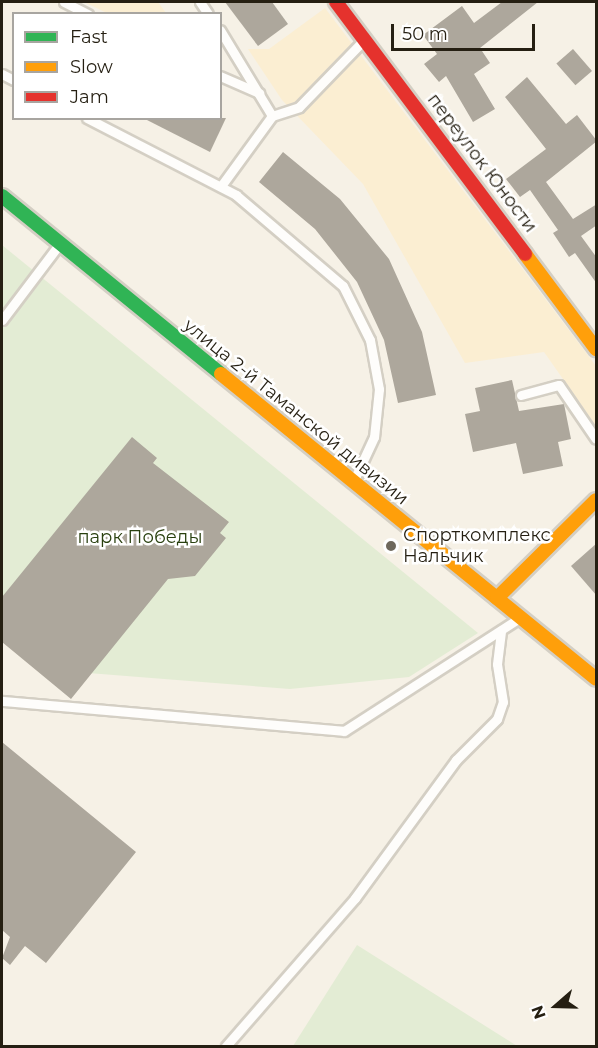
<!DOCTYPE html>
<html>
<head>
<meta charset="utf-8">
<style>
	body { margin:0 }
	#map { position:relative; width:598px; height:1048px; overflow:hidden; background:#f6f1e6; font-family:Montserrat,sans-serif }
	div>[style] { position:absolute }
	.built>* { inset:0; background:#fbeed2 }
	.green>* { inset:0; background:#e3ecd4 }
	.building>* { inset:0; background:#ada79c; transform-origin:0 0 }
	.roads { filter:drop-shadow(2px 0 #d4cfc4) drop-shadow(-2px 0 #d4cfc4) drop-shadow(0 2px #d4cfc4) drop-shadow(0 -2px #d4cfc4) }
	.lane>* { height:9px; margin:-4.5px; padding:0 4.5px; transform-origin:4.5px; border-radius:4.5px; background:#fefdfb }
	.fast>* { height:14px; margin:-7px; padding:0 7px; transform-origin:7px; border-radius:7px; background:#30b455 }
	.slow>* { height:14px; margin:-7px; padding:0 7px; transform-origin:7px; border-radius:7px; background:#ff9f0a }
	.jam>* { height:14px; margin:-7px; padding:0 7px; transform-origin:7px; border-radius:7px; background:#e5322d }
	.dots>* { width:16px; height:16px; translate:-50% -50%; box-sizing:border-box; border:3px solid #fff; border-radius:50% }
	span { translate:-50% -50%; white-space:nowrap; text-align:center; line-height:1.15; -webkit-text-stroke:5px #fff; paint-order:stroke }
	.street-label { font-size:18px; color:#251f12 }
	.poi-label { font-size:18px; color:#251f12 }
	.left { translate:0 -50%; text-align:left }
	.park-label { font-size:18px; color:#29400f }
	.frame { position:absolute; inset:0; border:3px solid #251f12; pointer-events:none }
	.legend { position:absolute; left:12px; top:12px; width:210px; height:108px; box-sizing:border-box; background:#fff; border:2px solid #a8a5a0; margin:0; padding:8px 10px; list-style:none; font-size:18px; color:#251f12 }
	.legend li { display:flex; align-items:center; gap:12px; height:30px }
	.legend b { width:30px; border:2px solid #a8a5a0 }
	.north { position:absolute; left:526px; top:976px; width:60px; height:60px; -webkit-text-stroke:4px #fff; paint-order:stroke; rotate:250deg; font-size:16px; font-weight:700; line-height:24px; text-align:center; color:#251f12 }
	.north::after { content:''; display:block; margin:auto; width:21px; height:27px; background:#251f12; clip-path:polygon(50% 0,100% 100%,50% 72%,0 100%) }
	.scale { position:absolute; left:391px; top:24px; width:144px; height:27px; box-sizing:border-box; border:3px solid #251f12; border-top:0; padding-left:8px; font-size:18px; line-height:21px; white-space:nowrap; color:#251f12; -webkit-text-stroke:4px #fff; paint-order:stroke }
</style>
</head>
<body>
<div id="map">
	<div class="built">
		<i style="clip-path:polygon(84px 2px,158px 2px,166px 13px,107px 13px)"></i>
		<i style="clip-path:polygon(325px 8px,596px 366px,596px 426px,544px 352px,465px 363px,363px 184px,282px 100px,248px 49px,269px 49px)"></i>
	</div>
	<div class="green">
		<i style="clip-path:polygon(2px 245px,478px 633px,409px 677px,290px 689px,63px 671px,2px 642px)"></i>
		<i style="clip-path:polygon(357px 945px,517px 1046px,293px 1046px)"></i>
	</div>
	<div class="building">
		<i style="clip-path:polygon(225px 2px,272px 2px,288px 24px,258px 46px)"></i>
		<i style="clip-path:polygon(502px 2px,538px 2px,480px 48px,490px 63px,474px 74px,495px 109px,473px 122px,446px 76px,439px 82px,424px 64px,437px 54px,423px 35px,462px 6px,474px 23px)"></i>
		<i style="left:573px;top:49px;width:29px;height:22px;rotate:49deg"></i>
		<i style="clip-path:polygon(527px 77px,566px 124px,577px 115px,597px 141px,546px 182px,573px 219px,597px 204px,597px 225px,581px 236px,597px 258px,597px 284px,575px 253px,569px 257px,553px 233px,558px 230px,530px 190px,520px 197px,506px 179px,546px 149px,505px 97px)"></i>
		<i style="clip-path:polygon(143px 118px,226px 118px,210px 152px)"></i>
		<i style="clip-path:polygon(283px 152px,340px 199px,389px 259px,422px 332px,436px 395px,398px 403px,384px 340px,357px 282px,315px 229px,259px 182px)"></i>
		<i style="clip-path:polygon(512px 380px,519px 411px,564px 404px,571px 439px,558px 442px,563px 466px,523px 474px,516px 443px,473px 452px,465px 414px,480px 411px,475px 388px)"></i>
		<i style="clip-path:polygon(132px 437px,157px 458px,153px 463px,229px 522px,220px 533px,226px 538px,195px 576px,168px 579px,71px 699px,2px 642px,2px 597px)"></i>
		<i style="clip-path:polygon(597px 543px,597px 596px,571px 566px)"></i>
		<i style="clip-path:polygon(2px 742px,136px 852px,46px 963px,25px 946px,10px 965px,2px 958px,10px 937px,2px 930px)"></i>
	</div>
	<div class="roads">
		<div class="lane">
			<i style="left:64px;top:2px;width:27px;rotate:27deg"></i>
			<i style="left:200px;top:2px;width:14px;rotate:56deg"></i>
			<i style="left:220px;top:30px;width:100px;rotate:58.8deg"></i>
			<i style="left:272px;top:116px;width:87px;rotate:126.1deg"></i>
			<i style="left:2px;top:74px;width:13px;rotate:27deg"></i>
			<i style="left:220px;top:76px;width:43px;rotate:23.6deg"></i>
			<i style="left:272px;top:116px;width:28px;rotate:-18deg"></i>
			<i style="left:299px;top:107px;width:92px;rotate:-45.9deg"></i>
			<i style="left:87px;top:118px;width:168px;rotate:27.3deg"></i>
			<i style="left:236px;top:195px;width:140px;rotate:40.4deg"></i>
			<i style="left:343px;top:286px;width:60px;rotate:63.4deg"></i>
			<i style="left:370px;top:340px;width:50px;rotate:79.6deg"></i>
			<i style="left:379px;top:389px;width:48px;rotate:95.9deg"></i>
			<i style="left:374px;top:437px;width:47px;rotate:114.9deg"></i>
			<i style="left:2px;top:320px;width:93px;rotate:-52.9deg"></i>
			<i style="left:521px;top:395px;width:39px;rotate:-15deg"></i>
			<i style="left:559px;top:385px;width:65px;rotate:55.6deg"></i>
			<i style="left:2px;top:701px;width:343px;rotate:5deg"></i>
			<i style="left:344px;top:731px;width:207px;rotate:-32.8deg"></i>
			<i style="left:226px;top:1046px;width:196px;rotate:-48.9deg"></i>
			<i style="left:355px;top:898px;width:171px;rotate:-53.8deg"></i>
			<i style="left:456px;top:760px;width:58px;rotate:-45deg"></i>
			<i style="left:497px;top:719px;width:18px;rotate:-71deg"></i>
			<i style="left:503px;top:702px;width:38px;rotate:-99deg"></i>
			<i style="left:497px;top:664px;width:34px;rotate:-83deg"></i>
		</div>
		<div class="fast">
			<i style="left:2px;top:196px;width:282px;rotate:39.1deg"></i>
		</div>
		<div class="slow">
			<i style="left:525px;top:254px;width:119px;rotate:53.2deg"></i>
			<i style="left:221px;top:374px;width:483px;rotate:39.1deg"></i>
			<i style="left:497px;top:598px;width:139px;rotate:-44.7deg"></i>
		</div>
		<div class="jam">
			<i style="left:336px;top:2px;width:315px;rotate:53.1deg"></i>
		</div>
	</div>
	<div class="dots">
		<i style="left:391px;top:546px;background:#6e685c"></i>
	</div>
	<div class="street-label">
		<span style="left:482px;top:163px;rotate:53deg">переулок Юности</span>
		<span style="left:296px;top:412px;rotate:39deg">улица 2-й Таманской дивизии</span>
	</div>
	<div class="poi-label">
		<span class="left" style="left:403px;top:546px">Спорткомплекс<br>Нальчик</span>
	</div>
	<div class="park-label">
		<span style="left:140px;top:537px">парк Победы</span>
	</div>
	<div class="frame"></div>
	<ul class="legend">
	<li><b style="height:8px;background:#30b455"></b>Fast</li>
	<li><b style="height:8px;background:#ff9f0a"></b>Slow</li>
	<li><b style="height:8px;background:#e5322d"></b>Jam</li>
	</ul>
	<div class="north">N</div>
	<div class="scale">50 m</div>
</div>
</body>
</html>
